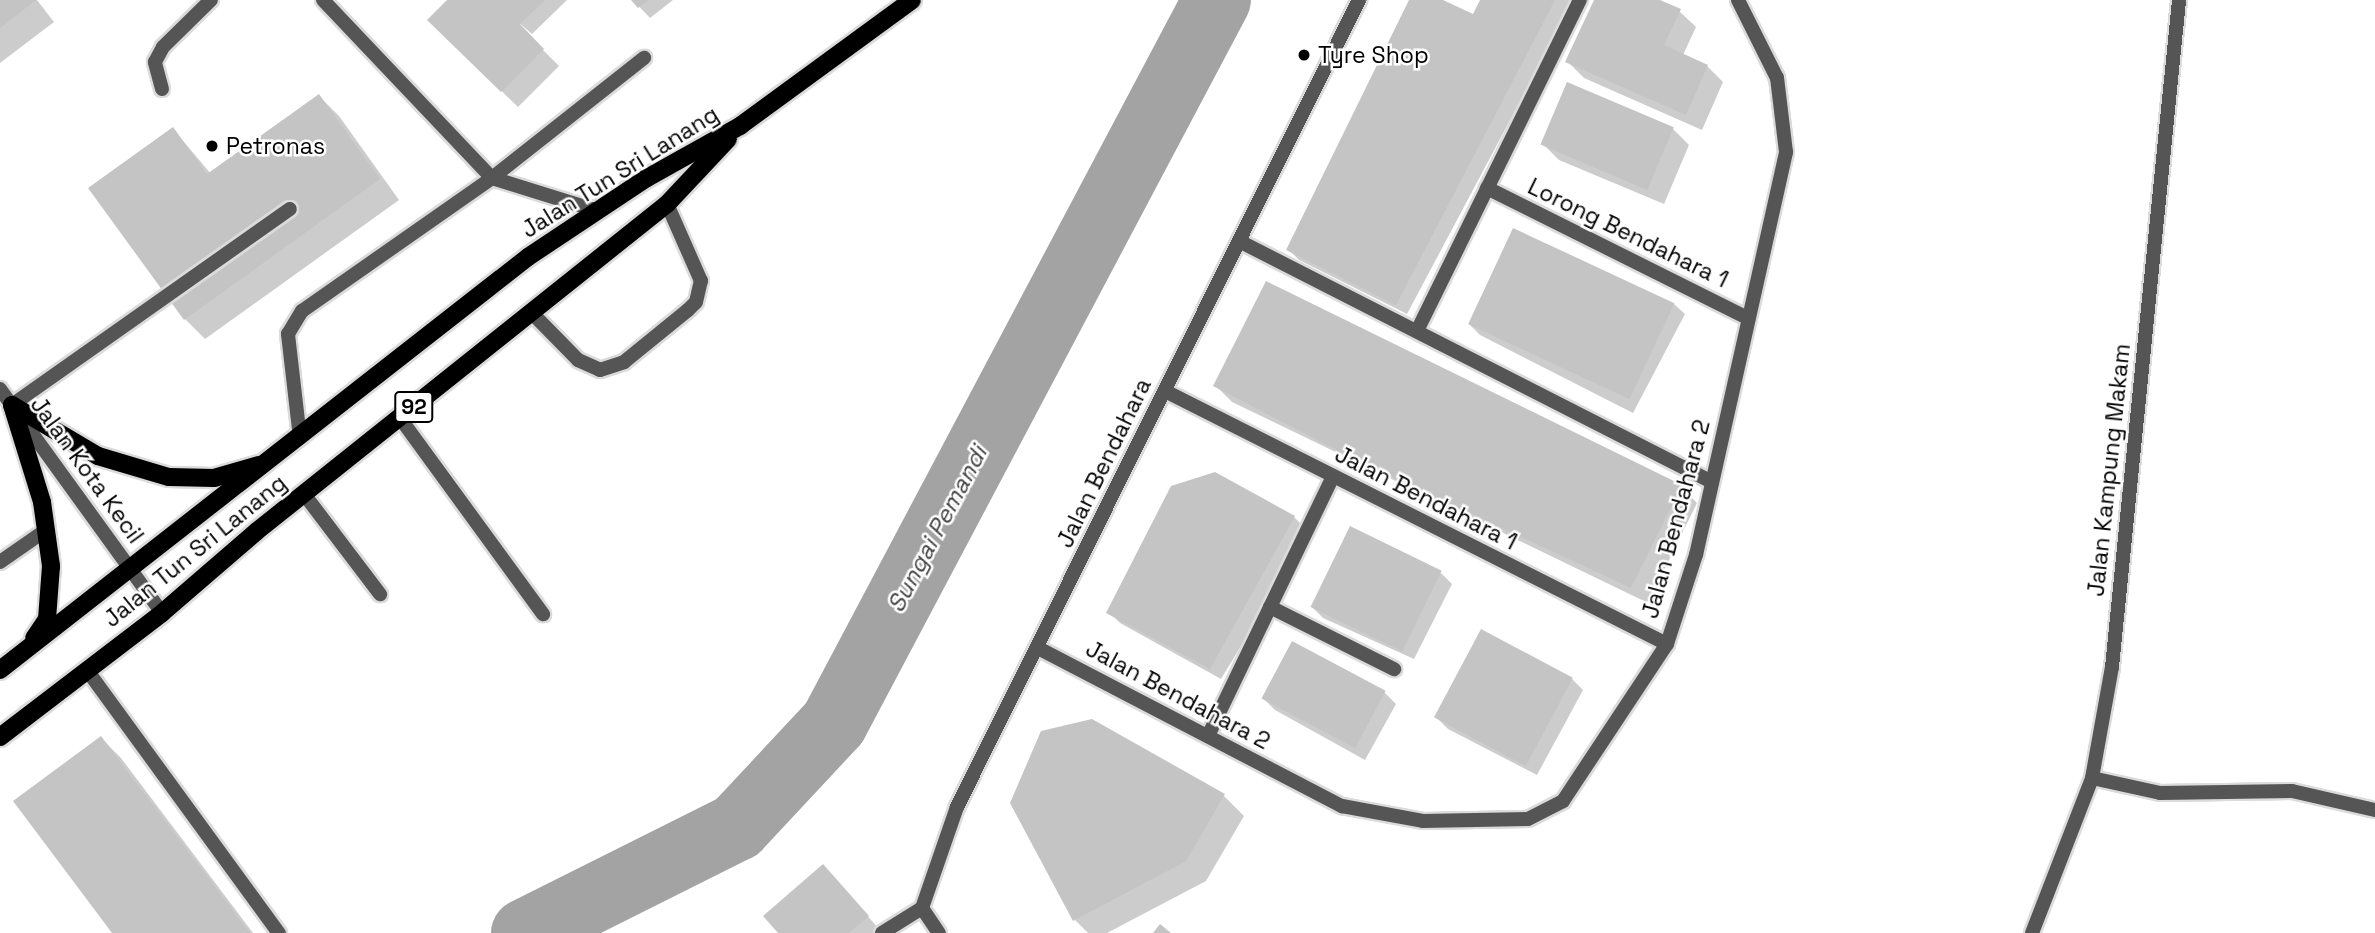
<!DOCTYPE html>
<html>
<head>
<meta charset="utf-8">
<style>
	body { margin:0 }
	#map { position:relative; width:2375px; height:933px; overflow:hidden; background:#fff; font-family:"Space Grotesk",sans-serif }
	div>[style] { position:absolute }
	.shadow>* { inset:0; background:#0003 }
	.river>* { height:68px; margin:-34px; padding:0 34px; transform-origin:34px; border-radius:34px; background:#a3a3a3 }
	.building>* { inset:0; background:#c4c4c4; transform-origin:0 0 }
	.roads { filter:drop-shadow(2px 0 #dbdbdb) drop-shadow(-2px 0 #dbdbdb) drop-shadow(0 2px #dbdbdb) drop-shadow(0 -2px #dbdbdb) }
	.service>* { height:14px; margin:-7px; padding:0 7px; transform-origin:7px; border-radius:7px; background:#555 }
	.minor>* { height:14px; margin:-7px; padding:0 7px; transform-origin:7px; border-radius:7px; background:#555 }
	.tertiary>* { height:14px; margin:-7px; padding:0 7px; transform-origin:7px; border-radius:7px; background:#555 }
	.primary>* { height:18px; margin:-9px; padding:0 9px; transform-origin:9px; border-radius:9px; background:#000 }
	.dots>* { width:19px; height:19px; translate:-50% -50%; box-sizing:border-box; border:4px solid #fff; border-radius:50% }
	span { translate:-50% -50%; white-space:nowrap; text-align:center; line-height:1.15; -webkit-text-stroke:5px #fff; paint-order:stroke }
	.shield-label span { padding:2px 5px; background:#fff; border:2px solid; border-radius:5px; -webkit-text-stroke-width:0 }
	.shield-label { font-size:21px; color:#000; font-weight:700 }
	.poi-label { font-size:23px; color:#000 }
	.left { translate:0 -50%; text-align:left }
	.street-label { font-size:23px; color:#000 }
	.water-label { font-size:24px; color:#444; font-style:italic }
</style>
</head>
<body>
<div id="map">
	<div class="shadow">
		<i style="clip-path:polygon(0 0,37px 0,54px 22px,0 63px)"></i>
		<i style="clip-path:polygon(449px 0,567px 0,532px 34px,496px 3px,559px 66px,518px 107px,429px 20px)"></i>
		<i style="clip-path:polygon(633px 0,673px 0,650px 18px)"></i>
		<i style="clip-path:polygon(1411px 0,1439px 0,1474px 16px,1482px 0,1574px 0,1407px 314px,1299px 260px,1288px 249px)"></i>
		<i style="clip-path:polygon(1596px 0,1656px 0,1679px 11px,1696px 27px,1683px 55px,1707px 66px,1723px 82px,1702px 130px,1584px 78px,1568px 62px)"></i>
		<i style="clip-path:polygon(319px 96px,339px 116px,399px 200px,205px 339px,185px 319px,173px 129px,211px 174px)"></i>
		<i style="clip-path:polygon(1673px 129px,1689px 145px,1664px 204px,1559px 160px,1543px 144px)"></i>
		<i style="clip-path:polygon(1513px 231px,1674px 304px,1685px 314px,1633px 413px,1480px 335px,1469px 324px)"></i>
		<i style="clip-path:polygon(1216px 386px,1681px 487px,1697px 503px,1648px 603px,1232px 402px)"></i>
		<i style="clip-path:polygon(1294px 517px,1310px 533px,1221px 679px,1120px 623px,1109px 612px)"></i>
		<i style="clip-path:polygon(1441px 573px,1452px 584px,1414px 659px,1323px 618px,1312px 607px)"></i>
		<i style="clip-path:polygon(1293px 644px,1385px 693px,1396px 704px,1365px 760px,1275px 710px,1264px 699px)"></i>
		<i style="clip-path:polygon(1572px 679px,1583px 690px,1537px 775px,1448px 729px,1437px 718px)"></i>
		<i style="clip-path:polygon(101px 738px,121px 758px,253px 933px,114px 933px)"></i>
		<i style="clip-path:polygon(1224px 796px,1244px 816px,1206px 881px,1107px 933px,1088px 933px,1075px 920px)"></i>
		<i style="clip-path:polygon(834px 877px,878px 928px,873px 933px,781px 933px)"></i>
	</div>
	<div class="river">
		<i style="left:525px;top:933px;width:237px;rotate:-26.6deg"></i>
		<i style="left:737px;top:827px;width:142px;rotate:-47deg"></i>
		<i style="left:834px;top:723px;width:818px;rotate:-62.09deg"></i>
	</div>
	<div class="building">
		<i style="clip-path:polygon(0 0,36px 0,0 28px)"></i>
		<i style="clip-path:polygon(447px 0,545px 0,520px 24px,544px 49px,501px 92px,427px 20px)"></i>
		<i style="clip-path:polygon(631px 0,649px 0,638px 8px)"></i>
		<i style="clip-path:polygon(1409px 0,1443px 0,1473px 14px,1480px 0,1555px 0,1396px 305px,1286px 250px)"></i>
		<i style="clip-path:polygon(1594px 0,1660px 0,1681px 9px,1664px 45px,1708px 65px,1686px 115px,1565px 62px)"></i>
		<i style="left:1567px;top:82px;width:116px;height:68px;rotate:23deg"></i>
		<i style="clip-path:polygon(319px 94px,380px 179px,184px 320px,88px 188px,173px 127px,207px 174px)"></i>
		<i style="left:1513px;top:228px;width:178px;height:106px;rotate:25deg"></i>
		<i style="clip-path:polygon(1266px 281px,1682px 485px,1631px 588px,1362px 463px,1213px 386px)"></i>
		<i style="clip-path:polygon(1215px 472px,1295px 516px,1210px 669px,1106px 613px,1171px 486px)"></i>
		<i style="left:1350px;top:526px;width:102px;height:90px;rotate:26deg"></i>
		<i style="left:1481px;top:629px;width:104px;height:100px;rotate:28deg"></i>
		<i style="left:1292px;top:641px;width:106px;height:65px;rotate:28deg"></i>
		<i style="clip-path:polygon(1092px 719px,1225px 794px,1186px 861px,1073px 921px,1010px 803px,1041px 731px)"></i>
		<i style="clip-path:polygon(101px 736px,250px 933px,112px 933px,13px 801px)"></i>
		<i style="clip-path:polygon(823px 864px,869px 916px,849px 933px,778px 933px,763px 916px)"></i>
		<i style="clip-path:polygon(1160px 924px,1171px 933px,1153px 933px)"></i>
	</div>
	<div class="roads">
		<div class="service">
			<i style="left:323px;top:0;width:245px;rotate:46.5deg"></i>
			<i style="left:492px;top:178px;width:194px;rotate:-38.3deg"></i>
			<i style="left:162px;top:89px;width:28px;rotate:-105deg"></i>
			<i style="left:155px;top:62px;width:17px;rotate:-62deg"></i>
			<i style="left:163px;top:47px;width:67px;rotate:-44.4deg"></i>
			<i style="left:1239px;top:241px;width:531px;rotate:27deg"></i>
			<i style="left:532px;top:313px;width:66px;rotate:45.6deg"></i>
			<i style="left:578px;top:360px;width:24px;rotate:24deg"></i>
			<i style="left:600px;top:370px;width:25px;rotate:-18deg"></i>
			<i style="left:624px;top:362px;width:82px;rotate:-39.1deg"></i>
			<i style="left:688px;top:310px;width:11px;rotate:-45deg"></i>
			<i style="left:696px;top:302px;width:22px;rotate:-77deg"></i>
			<i style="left:701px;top:281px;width:84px;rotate:-113.8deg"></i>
			<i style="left:1417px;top:331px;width:369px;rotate:-63.8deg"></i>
			<i style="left:12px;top:405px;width:340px;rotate:-35.2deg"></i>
			<i style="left:400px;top:418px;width:243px;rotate:53.9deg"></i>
			<i style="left:300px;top:438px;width:105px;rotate:-96.6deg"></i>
			<i style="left:288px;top:334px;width:27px;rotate:-59deg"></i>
			<i style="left:302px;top:311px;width:232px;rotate:-35deg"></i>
			<i style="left:492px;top:178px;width:111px;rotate:17.3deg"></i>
			<i style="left:304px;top:494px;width:126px;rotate:52.8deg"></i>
		</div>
		<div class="minor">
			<i style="left:1487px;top:188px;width:292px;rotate:26.5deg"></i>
			<i style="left:1165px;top:391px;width:562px;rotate:26.75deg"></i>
			<i style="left:0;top:562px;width:56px;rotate:-34.8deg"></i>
			<i style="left:1270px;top:607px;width:139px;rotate:26.6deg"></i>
			<i style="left:1038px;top:648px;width:343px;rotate:27.5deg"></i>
			<i style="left:1342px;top:806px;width:82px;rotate:10.5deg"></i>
			<i style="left:1423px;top:821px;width:105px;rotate:-1.1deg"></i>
			<i style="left:1528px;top:819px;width:39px;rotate:-27deg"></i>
			<i style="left:1563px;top:801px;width:188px;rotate:-56.5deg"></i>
			<i style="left:1667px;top:644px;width:94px;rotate:-72deg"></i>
			<i style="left:1696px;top:555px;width:413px;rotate:-77.4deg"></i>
			<i style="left:1786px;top:152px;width:75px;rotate:-96.9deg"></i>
			<i style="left:1777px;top:78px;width:87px;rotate:-116.6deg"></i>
			<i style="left:87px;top:670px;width:326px;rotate:53.9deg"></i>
			<i style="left:1208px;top:736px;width:288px;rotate:-64.3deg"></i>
			<i style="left:2092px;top:778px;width:70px;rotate:12.4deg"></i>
			<i style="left:2160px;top:793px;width:132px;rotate:-0.9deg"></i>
			<i style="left:2292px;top:791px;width:85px;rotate:12.9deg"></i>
			<i style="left:922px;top:908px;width:30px;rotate:56deg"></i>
			<i style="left:882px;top:933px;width:47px;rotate:-32deg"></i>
			<i style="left:922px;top:908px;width:107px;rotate:-70.9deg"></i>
			<i style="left:957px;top:807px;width:902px;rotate:-63.52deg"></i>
		</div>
		<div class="tertiary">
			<i style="left:0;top:389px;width:276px;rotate:54.1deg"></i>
			<i style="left:2032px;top:933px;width:166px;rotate:-68.8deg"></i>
			<i style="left:2092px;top:778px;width:113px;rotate:-79.8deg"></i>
			<i style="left:2112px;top:667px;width:670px;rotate:-84.26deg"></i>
		</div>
		<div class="primary">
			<i style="left:12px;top:405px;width:100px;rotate:30.7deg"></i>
			<i style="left:98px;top:456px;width:74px;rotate:16.5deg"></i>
			<i style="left:169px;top:477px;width:45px;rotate:1.3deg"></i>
			<i style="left:214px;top:478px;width:47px;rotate:-16.1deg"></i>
			<i style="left:12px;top:405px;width:102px;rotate:72.8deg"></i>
			<i style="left:42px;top:502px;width:65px;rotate:82deg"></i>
			<i style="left:51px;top:566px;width:53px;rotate:94.3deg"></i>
			<i style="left:47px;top:619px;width:23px;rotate:124deg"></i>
			<i style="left:0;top:670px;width:670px;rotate:-38.03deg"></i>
			<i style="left:528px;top:257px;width:143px;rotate:-33.6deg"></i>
			<i style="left:647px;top:178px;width:107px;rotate:-29.2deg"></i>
			<i style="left:740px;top:126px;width:213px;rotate:-36.2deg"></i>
			<i style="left:0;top:737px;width:204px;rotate:-37.4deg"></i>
			<i style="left:162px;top:613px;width:125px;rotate:-40.8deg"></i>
			<i style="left:257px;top:531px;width:524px;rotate:-38.57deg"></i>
			<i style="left:667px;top:204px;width:89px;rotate:-46.8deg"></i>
		</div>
	</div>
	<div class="dots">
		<i style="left:1304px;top:55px;background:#000"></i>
		<i style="left:212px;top:146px;background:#000"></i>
	</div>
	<div class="shield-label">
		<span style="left:414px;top:407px">92</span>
	</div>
	<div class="poi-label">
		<span class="left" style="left:1318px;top:55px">Tyre Shop</span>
		<span class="left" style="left:226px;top:146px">Petronas</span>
	</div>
	<div class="street-label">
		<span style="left:620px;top:172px;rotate:-32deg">Jalan Tun Sri Lanang</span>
		<span style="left:1628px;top:233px;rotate:26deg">Lorong Bendahara 1</span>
		<span style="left:1104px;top:463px;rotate:-64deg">Jalan Bendahara</span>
		<span style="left:87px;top:470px;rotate:54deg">Jalan Kota Kecil</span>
		<span style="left:2109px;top:470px;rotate:-84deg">Jalan Kampung Makam</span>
		<span style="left:1426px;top:498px;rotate:27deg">Jalan Bendahara 1</span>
		<span style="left:1676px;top:519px;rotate:-75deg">Jalan Bendahara 2</span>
		<span style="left:195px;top:551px;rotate:-39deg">Jalan Tun Sri Lanang</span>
		<span style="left:1178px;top:695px;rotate:28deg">Jalan Bendahara 2</span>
	</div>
	<div class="water-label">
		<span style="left:937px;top:529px;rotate:-62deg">Sungai Pemandi</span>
	</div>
</div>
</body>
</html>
